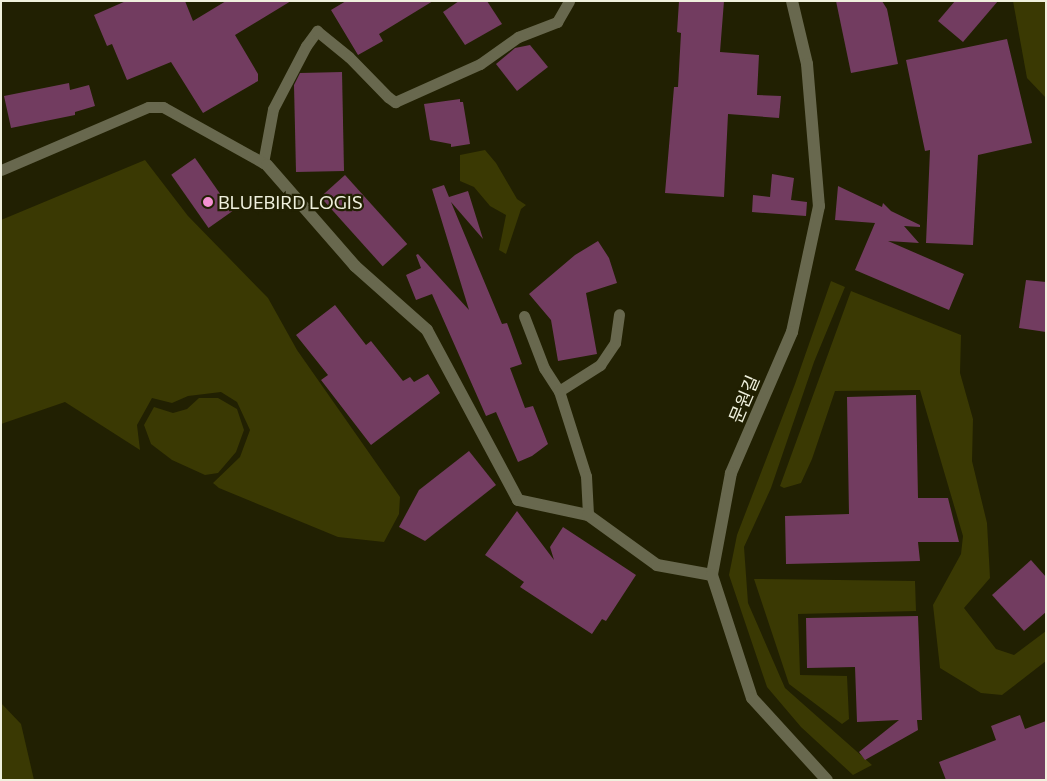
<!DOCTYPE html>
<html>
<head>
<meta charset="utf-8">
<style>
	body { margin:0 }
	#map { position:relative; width:1047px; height:781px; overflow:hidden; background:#212002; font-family:Commissioner,"Noto Sans KR",sans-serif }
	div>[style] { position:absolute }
	.green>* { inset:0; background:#3a3903 }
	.building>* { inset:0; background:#723c60; transform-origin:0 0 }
	.service>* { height:11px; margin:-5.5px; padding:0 5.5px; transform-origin:5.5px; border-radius:5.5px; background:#68684e }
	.minor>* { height:12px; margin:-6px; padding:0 6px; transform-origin:6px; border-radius:6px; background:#68684e }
	.tertiary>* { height:12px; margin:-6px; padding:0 6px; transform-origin:6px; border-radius:6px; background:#68684e }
	.dots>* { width:14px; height:14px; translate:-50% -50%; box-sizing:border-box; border:2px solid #212002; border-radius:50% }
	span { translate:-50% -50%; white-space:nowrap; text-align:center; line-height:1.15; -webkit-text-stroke:4.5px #212002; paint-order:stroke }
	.poi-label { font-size:18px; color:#eff0dd }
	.left { translate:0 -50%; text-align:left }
	.street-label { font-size:18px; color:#eff0dd }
	.frame { position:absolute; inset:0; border:2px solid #eff0dd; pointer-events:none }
</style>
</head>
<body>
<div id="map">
	<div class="green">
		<i style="clip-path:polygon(1013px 1px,1046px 1px,1046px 98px,1027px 78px)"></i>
		<i style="clip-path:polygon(485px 150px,496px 163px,517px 199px,526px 205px,521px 209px,506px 254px,499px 250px,506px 215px,490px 206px,474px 187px,460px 181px,460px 155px)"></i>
		<i style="clip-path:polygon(145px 160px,188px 216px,268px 298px,297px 350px,400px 497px,399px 514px,384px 542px,338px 537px,219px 488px,213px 483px,240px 457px,250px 430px,237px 402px,221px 392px,188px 396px,172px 403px,152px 398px,137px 425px,140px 450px,65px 402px,1px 424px,1px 220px)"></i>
		<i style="clip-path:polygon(831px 281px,845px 287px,814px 362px,771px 488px,744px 547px,748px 603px,785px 688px,872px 765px,853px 775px,801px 727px,767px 687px,729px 575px,737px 535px,795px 384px)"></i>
		<i style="clip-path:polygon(851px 291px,961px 335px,960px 373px,973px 419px,972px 461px,987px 523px,990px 578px,964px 608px,996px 649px,1014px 655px,1046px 631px,1046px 661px,1002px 695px,981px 693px,940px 668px,933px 605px,961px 554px,963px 536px,920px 390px,835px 391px,812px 459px,801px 483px,784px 488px,780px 486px)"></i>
		<i style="clip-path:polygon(199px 398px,218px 398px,237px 409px,244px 430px,236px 452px,218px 473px,205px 475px,172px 460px,151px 444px,144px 425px,154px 407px,173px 413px,187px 409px)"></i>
		<i style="clip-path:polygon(754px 579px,915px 581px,916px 611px,798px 614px,800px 675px,847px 676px,849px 719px,842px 724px,789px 684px)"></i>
		<i style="clip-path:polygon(1px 703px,21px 724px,34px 780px,1px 780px)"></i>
	</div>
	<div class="building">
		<i style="clip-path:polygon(126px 1px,185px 1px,193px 21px,226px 1px,291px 1px,235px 35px,258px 74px,258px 81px,203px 113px,171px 62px,127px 80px,112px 44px,107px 46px,94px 15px)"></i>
		<i style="clip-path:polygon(346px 1px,433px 1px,379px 34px,383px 41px,358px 55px,331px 10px)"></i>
		<i style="clip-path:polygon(459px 1px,487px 1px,502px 24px,465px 45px,443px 12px)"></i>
		<i style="clip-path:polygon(679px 1px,724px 1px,720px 52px,759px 55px,757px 95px,781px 96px,779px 118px,728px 114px,724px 197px,665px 193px,674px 87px,678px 87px,681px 33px,677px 32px)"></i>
		<i style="clip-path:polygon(836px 1px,882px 1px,887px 9px,898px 64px,851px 73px)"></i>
		<i style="clip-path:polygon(955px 1px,998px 1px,963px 42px,938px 21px)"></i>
		<i style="clip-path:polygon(1007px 39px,1032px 143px,978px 155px,973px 245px,926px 243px,930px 150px,925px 151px,906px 60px)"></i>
		<i style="clip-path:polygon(530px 45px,548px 67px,517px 91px,496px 64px,515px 48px)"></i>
		<i style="clip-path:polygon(342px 72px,344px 171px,296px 172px,294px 85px,300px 73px)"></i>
		<i style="clip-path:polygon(69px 83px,70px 90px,89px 85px,95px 106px,75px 112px,75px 115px,11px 128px,4px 96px)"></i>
		<i style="clip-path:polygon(460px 99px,460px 102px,463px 102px,470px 144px,451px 147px,451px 144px,430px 140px,424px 104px)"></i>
		<i style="left:195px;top:158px;width:65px;height:29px;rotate:55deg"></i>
		<i style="clip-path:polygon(772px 174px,794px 178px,791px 200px,807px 202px,806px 216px,752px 212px,753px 195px,770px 197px)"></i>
		<i style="left:345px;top:175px;width:93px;height:33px;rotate:48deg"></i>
		<i style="clip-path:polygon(444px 185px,449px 197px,468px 191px,483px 239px,451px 202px,502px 324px,507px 323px,522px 364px,510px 368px,525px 408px,533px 406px,548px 444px,532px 456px,518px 462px,496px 412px,486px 416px,432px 294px,416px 300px,406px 275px,421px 268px,416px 255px,418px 254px,469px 310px,432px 189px)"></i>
		<i style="clip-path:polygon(838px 186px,882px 207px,883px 203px,891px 211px,920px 225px,920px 227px,904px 226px,919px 243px,888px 241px,964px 274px,949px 310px,855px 270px,875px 223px,835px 220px)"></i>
		<i style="clip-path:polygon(598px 241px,609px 258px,617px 283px,586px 293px,597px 354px,558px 361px,551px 320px,529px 294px,575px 255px)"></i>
		<i style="clip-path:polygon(1026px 280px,1046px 282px,1046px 332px,1019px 328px)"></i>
		<i style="clip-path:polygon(335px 305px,366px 345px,371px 341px,403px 381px,410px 377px,414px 382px,428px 374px,440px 393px,371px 445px,321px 380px,328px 375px,296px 335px)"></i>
		<i style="clip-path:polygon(916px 395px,918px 498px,948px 498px,959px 542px,918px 542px,920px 561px,786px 564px,785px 516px,849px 514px,847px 397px)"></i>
		<i style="clip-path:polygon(469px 451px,496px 485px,425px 541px,399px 527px,419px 490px)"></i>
		<i style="clip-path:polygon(517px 511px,554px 560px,550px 547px,563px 527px,636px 575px,606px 621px,602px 619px,592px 634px,520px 587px,524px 582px,485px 555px)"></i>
		<i style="clip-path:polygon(1031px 560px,1046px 577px,1046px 612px,1024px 631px,992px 595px)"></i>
		<i style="clip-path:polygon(918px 616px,922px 720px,917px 720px,918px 730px,865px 760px,859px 752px,899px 720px,857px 722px,855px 667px,807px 668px,806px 618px)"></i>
		<i style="clip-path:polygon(1020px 715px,1025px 729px,1046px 721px,1046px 780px,946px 780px,939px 762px,996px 740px,991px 726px)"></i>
	</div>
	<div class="service">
		<i style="left:263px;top:163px;width:55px;rotate:-79.5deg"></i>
		<i style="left:273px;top:109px;width:71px;rotate:-62.4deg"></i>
		<i style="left:306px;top:46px;width:19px;rotate:-54deg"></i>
		<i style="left:317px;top:31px;width:41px;rotate:39.1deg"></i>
		<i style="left:349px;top:57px;width:56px;rotate:45.7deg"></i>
		<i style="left:388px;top:97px;width:9px;rotate:36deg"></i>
		<i style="left:395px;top:102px;width:93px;rotate:-24.1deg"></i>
		<i style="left:480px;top:64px;width:47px;rotate:-35.4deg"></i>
		<i style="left:518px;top:37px;width:42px;rotate:-21deg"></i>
		<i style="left:557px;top:22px;width:24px;rotate:-60deg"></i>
		<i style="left:1px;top:170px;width:160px;rotate:-23.2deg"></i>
		<i style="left:148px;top:107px;width:15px"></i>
		<i style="left:163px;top:107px;width:119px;rotate:29.1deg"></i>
		<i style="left:524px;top:316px;width:56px;rotate:69deg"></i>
		<i style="left:544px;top:368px;width:27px;rotate:57deg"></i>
		<i style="left:559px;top:391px;width:89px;rotate:72.4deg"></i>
		<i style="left:586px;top:476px;width:39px;rotate:87deg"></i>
		<i style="left:559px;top:391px;width:49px;rotate:-32.4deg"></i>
		<i style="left:600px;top:365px;width:27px;rotate:-56deg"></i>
		<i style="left:615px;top:343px;width:29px;rotate:-82deg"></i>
	</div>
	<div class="minor">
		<i style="left:267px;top:165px;width:134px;rotate:48.9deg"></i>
		<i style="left:355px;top:266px;width:96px;rotate:41.6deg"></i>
		<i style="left:427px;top:330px;width:193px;rotate:61.8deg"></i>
		<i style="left:518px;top:500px;width:72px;rotate:12.1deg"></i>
		<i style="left:588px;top:515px;width:85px;rotate:35.9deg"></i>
		<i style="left:657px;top:565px;width:56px;rotate:10.3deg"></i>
	</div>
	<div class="tertiary">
		<i style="left:792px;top:1px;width:65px;rotate:76.6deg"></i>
		<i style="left:807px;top:64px;width:143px;rotate:85.2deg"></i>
		<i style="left:819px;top:206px;width:129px;rotate:102.1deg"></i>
		<i style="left:792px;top:332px;width:154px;rotate:113.4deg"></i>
		<i style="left:731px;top:473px;width:104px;rotate:100.6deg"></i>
		<i style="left:712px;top:575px;width:129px;rotate:72deg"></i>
		<i style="left:752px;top:698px;width:111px;rotate:47.6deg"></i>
	</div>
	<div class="dots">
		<i style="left:208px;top:202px;background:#f591d2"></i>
	</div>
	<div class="poi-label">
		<span class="left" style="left:218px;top:202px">BLUEBIRD LOGIS</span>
	</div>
	<div class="street-label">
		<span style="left:744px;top:399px;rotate:-67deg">문원길</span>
	</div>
	<div class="frame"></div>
</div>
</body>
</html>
